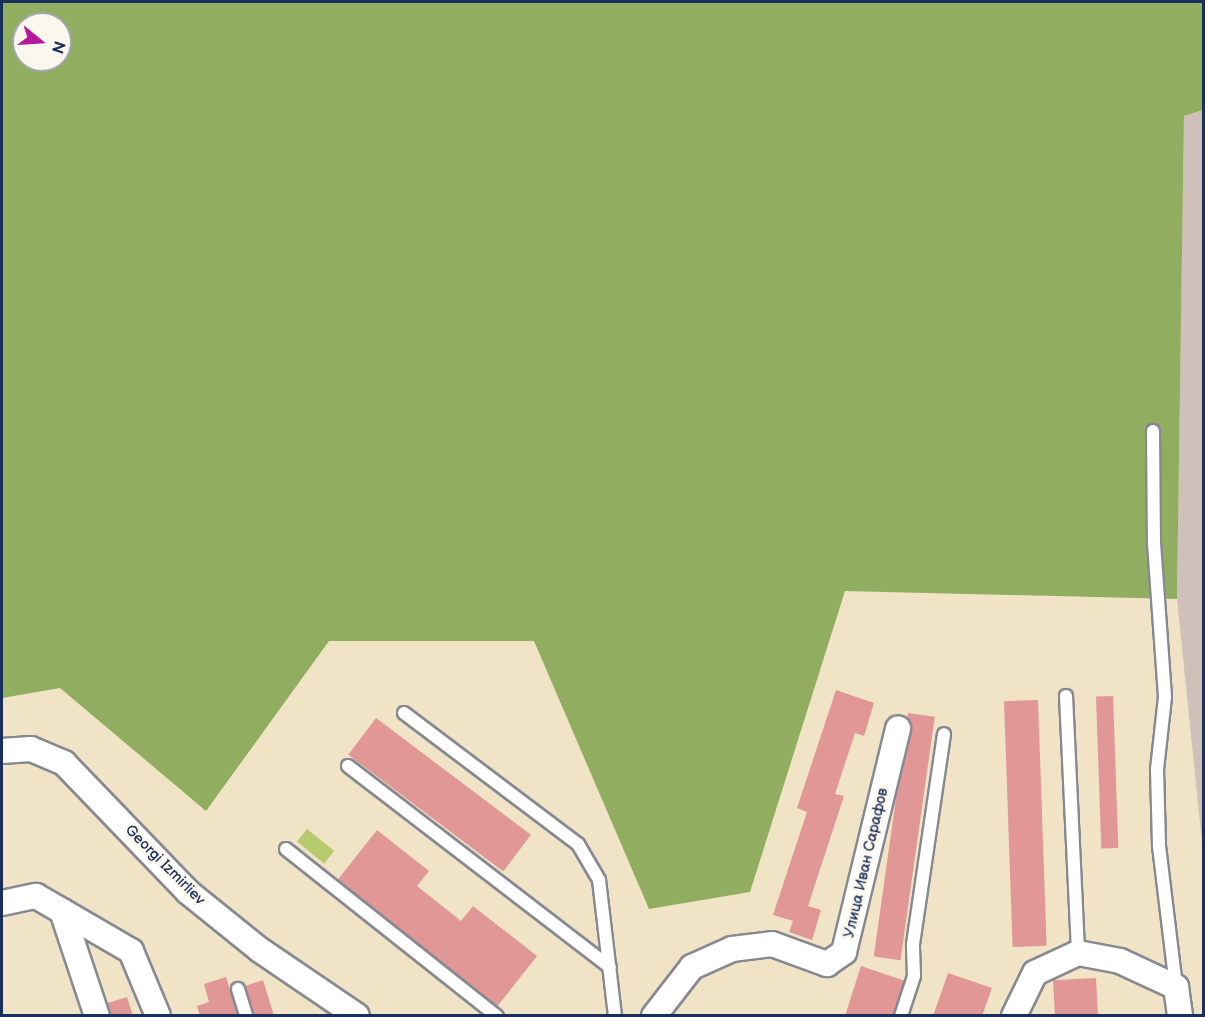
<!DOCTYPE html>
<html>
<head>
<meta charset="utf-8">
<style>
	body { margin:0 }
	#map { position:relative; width:1205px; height:1017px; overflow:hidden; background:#f1e3c5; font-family:"Balsamiq Sans",sans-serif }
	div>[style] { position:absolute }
	.industrial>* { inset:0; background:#cfc0ba }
	.green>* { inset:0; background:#b7ca6d; transform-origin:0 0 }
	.forest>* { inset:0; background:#91ae60 }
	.building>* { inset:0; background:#e09796; transform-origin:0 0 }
	.roads { filter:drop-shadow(2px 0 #868992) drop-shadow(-2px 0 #868992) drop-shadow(0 2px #868992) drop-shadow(0 -2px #868992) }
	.lane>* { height:12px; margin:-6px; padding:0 6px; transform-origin:6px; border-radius:6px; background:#fff }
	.street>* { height:24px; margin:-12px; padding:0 12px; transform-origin:12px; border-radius:12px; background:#fff }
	span { translate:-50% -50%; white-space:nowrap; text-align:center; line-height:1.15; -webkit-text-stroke:6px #fbf7ec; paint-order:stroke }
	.street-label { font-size:15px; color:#1b2f5e }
	.frame { position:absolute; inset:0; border:3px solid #1b2f5e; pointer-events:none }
	.north { position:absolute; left:12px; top:12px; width:60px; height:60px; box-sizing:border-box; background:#fbf7ec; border:2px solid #a1a7b3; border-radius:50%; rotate:108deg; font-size:16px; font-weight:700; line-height:24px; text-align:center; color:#1b2f5e }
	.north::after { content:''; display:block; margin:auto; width:21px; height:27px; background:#b5179e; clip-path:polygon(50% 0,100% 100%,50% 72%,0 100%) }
</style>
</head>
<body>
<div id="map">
	<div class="industrial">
		<i style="clip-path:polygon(1203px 110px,1203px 852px,1177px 599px,1184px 116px)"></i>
	</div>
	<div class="green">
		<i style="left:307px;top:829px;width:35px;height:16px;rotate:39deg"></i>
	</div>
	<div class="forest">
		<i style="clip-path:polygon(evenodd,2px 2px,1203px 2px,1203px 110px,1184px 116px,1177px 599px,845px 591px,750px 892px,649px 909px,534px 641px,329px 641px,206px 811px,60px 688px,2px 698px,2px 2px,24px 24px,60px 24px,60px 60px,24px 60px,24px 24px)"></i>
	</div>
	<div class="building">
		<i style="clip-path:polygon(836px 690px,874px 703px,864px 736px,855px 733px,835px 794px,844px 796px,808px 906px,821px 910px,812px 940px,789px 932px,793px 921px,773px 915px,807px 812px,797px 808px)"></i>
		<i style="left:1113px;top:696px;width:152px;height:17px;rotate:88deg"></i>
		<i style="left:1038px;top:700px;width:246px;height:34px;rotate:88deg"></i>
		<i style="left:908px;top:713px;width:27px;height:246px;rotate:8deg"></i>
		<i style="left:376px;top:718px;width:194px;height:46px;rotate:37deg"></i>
		<i style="clip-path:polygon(377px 830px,429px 871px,417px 886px,461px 921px,473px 906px,537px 956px,496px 1008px,336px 882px)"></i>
		<i style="clip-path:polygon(861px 966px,905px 981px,894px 1016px,845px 1016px)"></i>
		<i style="clip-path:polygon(948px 973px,992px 988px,982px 1016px,933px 1016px)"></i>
		<i style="clip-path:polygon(226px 977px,239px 1016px,200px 1016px,197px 1006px,209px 1002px,204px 984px)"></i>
		<i style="left:1096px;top:978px;width:38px;height:43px;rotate:87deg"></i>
		<i style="clip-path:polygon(263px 980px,274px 1016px,255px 1016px,245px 986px)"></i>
		<i style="clip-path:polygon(127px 997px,133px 1016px,112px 1016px,108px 1003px)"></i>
	</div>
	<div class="roads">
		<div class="lane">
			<i style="left:1153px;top:431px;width:112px;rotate:89.5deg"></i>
			<i style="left:1154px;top:543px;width:154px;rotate:85.9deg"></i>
			<i style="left:1165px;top:697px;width:72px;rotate:96.3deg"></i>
			<i style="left:1157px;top:769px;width:77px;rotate:88.5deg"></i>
			<i style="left:1159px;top:846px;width:142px;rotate:83.1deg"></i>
			<i style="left:1066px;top:696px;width:257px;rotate:87.3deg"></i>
			<i style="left:404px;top:713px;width:218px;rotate:37deg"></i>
			<i style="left:578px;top:844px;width:42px;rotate:59.7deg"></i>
			<i style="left:599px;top:880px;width:137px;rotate:83.3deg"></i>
			<i style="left:348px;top:766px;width:330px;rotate:37.5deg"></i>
			<i style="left:286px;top:849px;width:269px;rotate:38.4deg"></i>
			<i style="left:238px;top:989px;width:28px;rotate:73deg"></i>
			<i style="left:901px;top:1016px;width:42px;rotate:-72deg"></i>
			<i style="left:914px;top:976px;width:32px;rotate:-92deg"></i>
			<i style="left:913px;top:944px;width:212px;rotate:-81.6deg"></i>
		</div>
		<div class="street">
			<i style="left:2px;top:751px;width:29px;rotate:-4deg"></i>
			<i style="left:31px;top:749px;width:36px;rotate:23deg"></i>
			<i style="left:64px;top:763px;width:179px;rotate:46.1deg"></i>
			<i style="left:188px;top:892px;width:92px;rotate:38.9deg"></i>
			<i style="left:260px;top:950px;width:117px;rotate:34.2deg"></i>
			<i style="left:2px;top:903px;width:35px;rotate:-12deg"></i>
			<i style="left:36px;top:896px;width:30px;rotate:30deg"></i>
			<i style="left:62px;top:911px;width:111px;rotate:71.6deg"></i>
			<i style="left:62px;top:911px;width:80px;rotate:30.1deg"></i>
			<i style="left:131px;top:951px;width:70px;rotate:67.4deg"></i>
			<i style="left:654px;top:1016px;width:62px;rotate:-52.2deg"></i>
			<i style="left:692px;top:967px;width:44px;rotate:-24.2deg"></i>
			<i style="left:732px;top:949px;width:40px;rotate:-7.1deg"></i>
			<i style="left:772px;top:944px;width:59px;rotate:20deg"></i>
			<i style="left:827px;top:964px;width:21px;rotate:-35deg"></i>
			<i style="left:844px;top:952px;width:230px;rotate:-76.4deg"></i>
			<i style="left:1014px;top:1016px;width:48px;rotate:-64deg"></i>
			<i style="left:1035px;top:973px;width:47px;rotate:-24.9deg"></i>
			<i style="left:1078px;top:953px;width:43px;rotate:10.8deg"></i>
			<i style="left:1120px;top:961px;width:62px;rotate:24.9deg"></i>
			<i style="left:1176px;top:987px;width:29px;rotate:82deg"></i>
		</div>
	</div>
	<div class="street-label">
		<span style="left:866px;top:863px;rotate:-77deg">Улица Иван Сарафов</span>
		<span style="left:165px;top:865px;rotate:45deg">Georgi Izmirliev</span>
	</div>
	<div class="frame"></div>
	<div class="north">N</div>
</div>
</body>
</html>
